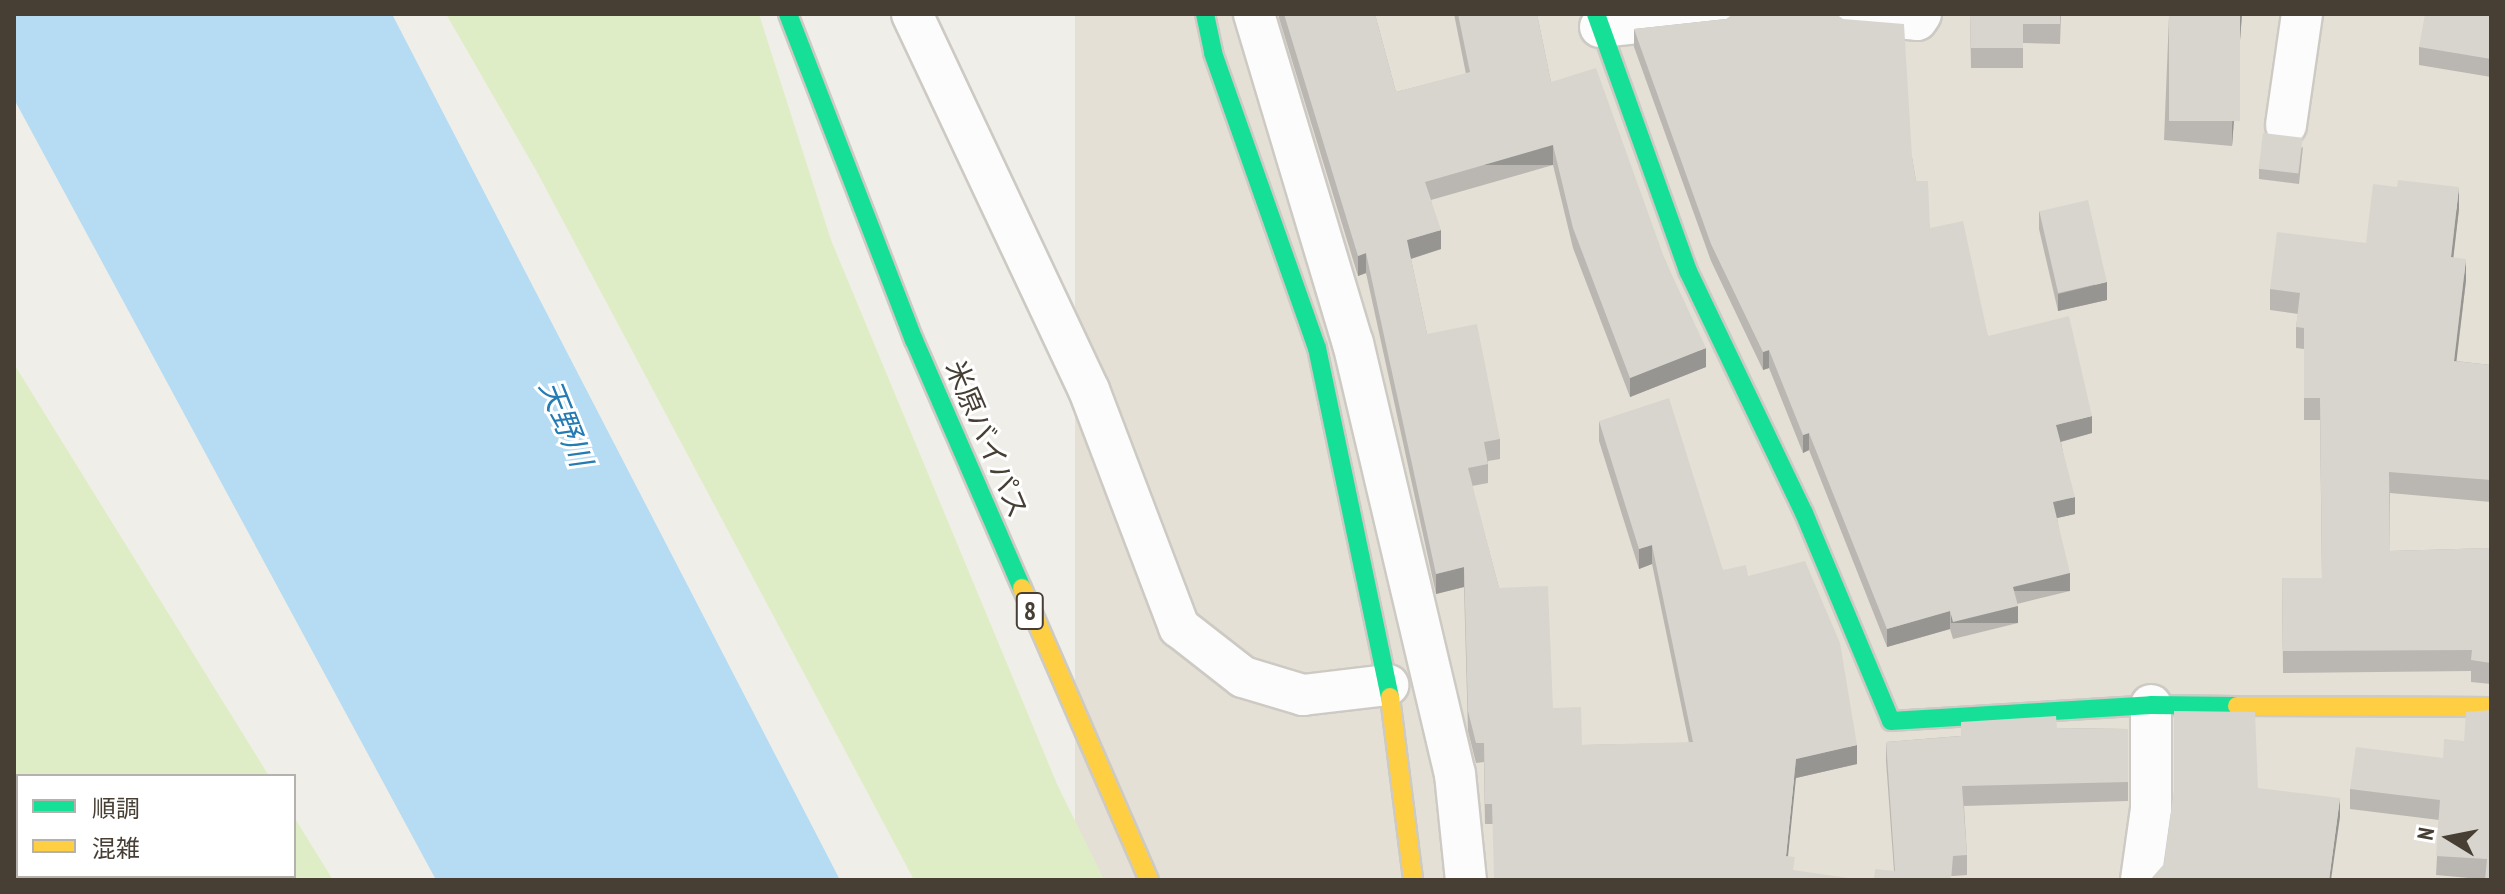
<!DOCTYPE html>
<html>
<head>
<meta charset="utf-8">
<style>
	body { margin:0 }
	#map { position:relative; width:2505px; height:894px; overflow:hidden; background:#f0eee8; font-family:"PT Sans Narrow","Noto Sans JP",sans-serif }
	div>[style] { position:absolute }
	.residential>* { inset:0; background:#e5e0d5; transform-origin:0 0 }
	.green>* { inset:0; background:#dfedc6 }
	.water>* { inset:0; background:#b5dcf2 }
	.roads { filter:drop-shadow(2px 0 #cdcac4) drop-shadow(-2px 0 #cdcac4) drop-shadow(0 2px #cdcac4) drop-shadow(0 -2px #cdcac4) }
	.street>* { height:40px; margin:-20px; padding:0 20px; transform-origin:20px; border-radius:20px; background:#fdfcfc }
	.fast>* { height:18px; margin:-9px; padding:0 9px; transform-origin:9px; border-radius:9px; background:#16e098 }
	.slow>* { height:18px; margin:-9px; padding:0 9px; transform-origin:9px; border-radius:9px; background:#ffcf43 }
	.wall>* { inset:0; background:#bab7b2 }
	.shaded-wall>* { inset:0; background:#979591; transform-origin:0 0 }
	.building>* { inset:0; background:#d8d5cf; transform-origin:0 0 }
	span { translate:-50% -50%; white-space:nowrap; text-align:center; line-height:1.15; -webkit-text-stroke:6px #fff; paint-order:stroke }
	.shield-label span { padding:2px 6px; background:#fff; border:2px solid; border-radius:6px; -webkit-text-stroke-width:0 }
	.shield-label { font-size:26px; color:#473f34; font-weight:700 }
	.street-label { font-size:28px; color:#473f34 }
	.water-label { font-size:30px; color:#237cb3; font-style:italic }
	.frame { position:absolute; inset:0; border:16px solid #473f34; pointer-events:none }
	.legend { position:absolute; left:16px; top:774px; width:280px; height:104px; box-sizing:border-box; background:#fff; border:2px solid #b5b2ae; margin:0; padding:10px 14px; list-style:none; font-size:24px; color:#473f34 }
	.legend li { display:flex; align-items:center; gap:16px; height:40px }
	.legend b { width:40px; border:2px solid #b5b2ae }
	.north { position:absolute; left:2409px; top:798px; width:80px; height:80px; -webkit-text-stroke:6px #fff; paint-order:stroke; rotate:280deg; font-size:22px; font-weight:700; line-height:32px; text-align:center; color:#473f34 }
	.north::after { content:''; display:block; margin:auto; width:28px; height:36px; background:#473f34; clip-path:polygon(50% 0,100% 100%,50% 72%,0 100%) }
</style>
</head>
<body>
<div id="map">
	<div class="residential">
		<i style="left:1075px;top:14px;width:1416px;height:871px"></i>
	</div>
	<div class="green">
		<i style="clip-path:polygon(446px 14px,759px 14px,831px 240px,1057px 784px,1104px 880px,914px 880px,537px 172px)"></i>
		<i style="clip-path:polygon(14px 364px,269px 776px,18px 776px,18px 876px,294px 876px,294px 817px,333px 880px,14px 880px)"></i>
	</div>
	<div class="water">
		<i style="clip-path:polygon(14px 14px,392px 14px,840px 880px,436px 880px,14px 99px)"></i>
	</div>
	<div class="roads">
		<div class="street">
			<i style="left:912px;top:14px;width:416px;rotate:64.8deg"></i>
			<i style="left:1089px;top:390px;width:254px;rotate:69.2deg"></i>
			<i style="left:1179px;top:627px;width:81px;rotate:38deg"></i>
			<i style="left:1243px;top:677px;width:63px;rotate:16.7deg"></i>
			<i style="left:1303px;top:695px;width:86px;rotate:-6.7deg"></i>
			<i style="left:1254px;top:14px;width:344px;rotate:73.3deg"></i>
			<i style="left:1353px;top:343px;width:443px;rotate:76.7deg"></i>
			<i style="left:1455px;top:774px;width:107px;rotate:84.1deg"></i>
			<i style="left:1846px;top:14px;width:71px;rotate:4.8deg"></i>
			<i style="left:1917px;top:20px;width:7px;rotate:-56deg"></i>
			<i style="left:1600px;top:27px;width:125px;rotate:-6deg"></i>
			<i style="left:2286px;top:125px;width:112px;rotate:-81.8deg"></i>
			<i style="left:2141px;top:880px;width:72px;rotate:-82deg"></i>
			<i style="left:2151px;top:809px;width:104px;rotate:-90deg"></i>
		</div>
		<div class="fast">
			<i style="left:788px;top:14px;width:350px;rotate:68.9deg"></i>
			<i style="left:914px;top:340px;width:270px;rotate:66.5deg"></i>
			<i style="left:1205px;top:14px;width:40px;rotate:78deg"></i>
			<i style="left:1213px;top:53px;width:313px;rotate:70.6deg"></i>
			<i style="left:1317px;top:348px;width:357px;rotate:78.2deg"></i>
			<i style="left:1596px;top:14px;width:273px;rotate:70.3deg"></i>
			<i style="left:1688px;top:271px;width:268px;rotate:64.4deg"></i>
			<i style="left:1804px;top:513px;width:225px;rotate:67.3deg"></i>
			<i style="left:1891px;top:721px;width:260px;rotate:-3.5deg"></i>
			<i style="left:2151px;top:705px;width:86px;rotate:0.7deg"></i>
		</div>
		<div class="slow">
			<i style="left:1022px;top:588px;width:318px;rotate:66.5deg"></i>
			<i style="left:1390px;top:697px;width:184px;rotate:82.8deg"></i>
			<i style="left:2237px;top:706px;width:254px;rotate:0.2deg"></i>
		</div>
	</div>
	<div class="wall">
		<i style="clip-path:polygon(1279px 14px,1375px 14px,1396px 92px,1466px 74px,1454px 14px,1537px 14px,1551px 82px,1665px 260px,1706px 367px,1630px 397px,1573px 248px,1553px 165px,1431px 200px,1441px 249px,1411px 259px,1427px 334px,1500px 439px,1500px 459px,1488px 461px,1488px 483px,1472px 486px,1499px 588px,1553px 708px,1582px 745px,1689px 743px,1652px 564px,1639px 569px,1599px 441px,1599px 421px,1723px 570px,1748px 576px,1857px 764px,1796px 778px,1492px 824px,1485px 824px,1484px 762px,1476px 763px,1468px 731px,1464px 587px,1436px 594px,1366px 273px,1358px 276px,1279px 18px)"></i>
		<i style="clip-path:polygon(1970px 14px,2242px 14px,2232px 146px,2164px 140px,2169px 16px,2061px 16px,2060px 44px,2023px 43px,2023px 68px,1971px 68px)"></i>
		<i style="clip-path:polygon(2491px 14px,2491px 77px,2419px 65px,2419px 47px)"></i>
		<i style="clip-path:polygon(1726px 19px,1912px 157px,1916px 181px,1930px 228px,1988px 336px,2092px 433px,2061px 442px,2075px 514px,2057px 518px,2070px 591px,2017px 604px,2018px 623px,1953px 639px,1950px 629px,1887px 647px,1809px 450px,1803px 453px,1769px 368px,1763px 370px,1711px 261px,1634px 47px,1634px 29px)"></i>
		<i style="clip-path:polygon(2303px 147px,2299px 184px,2259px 179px,2259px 169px)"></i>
		<i style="clip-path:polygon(2459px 209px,2453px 257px,2466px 280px,2456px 361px,2491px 365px,2491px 502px,2390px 493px,2390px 551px,2491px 548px,2491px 684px,2471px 682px,2471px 671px,2283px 673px,2282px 578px,2322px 578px,2320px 420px,2304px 420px,2304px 349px,2296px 348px,2296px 327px,2298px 314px,2270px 310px,2270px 289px,2366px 243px)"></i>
		<i style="clip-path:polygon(2039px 211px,2107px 300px,2058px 311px,2039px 229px)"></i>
		<i style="clip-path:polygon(2057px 728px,2128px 729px,2128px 801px,1964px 806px,1967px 855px,1967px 875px,1953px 876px,1894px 871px,1886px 761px,1886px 742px)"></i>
		<i style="clip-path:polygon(2464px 741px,2491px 880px,2436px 875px,2439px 820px,2350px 809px,2350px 789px,2443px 758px)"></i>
	</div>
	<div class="shaded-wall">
		<i style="clip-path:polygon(2240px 14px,2242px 14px,2232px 146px,2232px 127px)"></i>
		<i style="left:1553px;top:145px;width:20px;height:133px;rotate:90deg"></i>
		<i style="clip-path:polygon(2459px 187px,2459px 209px,2451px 278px,2451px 257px)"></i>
		<i style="clip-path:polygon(1441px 230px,1441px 249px,1407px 260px,1407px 240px)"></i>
		<i style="clip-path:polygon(1366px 253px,1366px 273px,1358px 276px,1358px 256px)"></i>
		<i style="clip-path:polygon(2466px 259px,2466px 280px,2454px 382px,2454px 361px)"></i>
		<i style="clip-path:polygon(2107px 282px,2107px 300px,2058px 311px,2058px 294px)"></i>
		<i style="clip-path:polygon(1706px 348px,1706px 367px,1630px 397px,1630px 378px)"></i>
		<i style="clip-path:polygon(1769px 350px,1769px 368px,1763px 370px,1763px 352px)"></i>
		<i style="clip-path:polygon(2092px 416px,2092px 433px,2056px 443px,2056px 425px)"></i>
		<i style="clip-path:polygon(1809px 433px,1809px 450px,1803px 453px,1803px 435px)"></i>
		<i style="clip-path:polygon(2075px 497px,2075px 514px,2053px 519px,2053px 502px)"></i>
		<i style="clip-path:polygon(1652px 545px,1652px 564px,1639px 569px,1639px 549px)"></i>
		<i style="clip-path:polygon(1464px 567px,1464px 587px,1436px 594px,1436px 574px)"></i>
		<i style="left:2070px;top:573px;width:18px;height:59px;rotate:90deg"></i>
		<i style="left:2018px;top:606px;width:17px;height:67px;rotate:90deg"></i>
		<i style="clip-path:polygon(1950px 611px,1950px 629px,1887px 647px,1887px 629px)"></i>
		<i style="clip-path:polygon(1857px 745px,1857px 764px,1796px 778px,1786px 876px,1786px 856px,1796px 759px)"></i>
		<i style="clip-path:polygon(2340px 798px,2340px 817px,2331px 880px,2329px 880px)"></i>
	</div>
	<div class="building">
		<i style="clip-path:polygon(1284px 14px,1375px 14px,1396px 92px,1470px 72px,1458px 14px,1537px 14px,1551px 82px,1596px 68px,1665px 260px,1706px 348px,1630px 378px,1573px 228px,1553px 145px,1425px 182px,1441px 230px,1407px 240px,1427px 334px,1477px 324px,1500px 439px,1484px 442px,1488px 464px,1468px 468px,1499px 588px,1548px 586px,1553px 708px,1581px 707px,1582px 745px,1693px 742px,1652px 545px,1639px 549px,1599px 421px,1669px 398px,1723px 570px,1746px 565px,1748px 576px,1805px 561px,1840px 643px,1857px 745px,1796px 759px,1786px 856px,1795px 857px,1793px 870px,1862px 880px,1494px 880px,1492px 804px,1485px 804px,1484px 743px,1476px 743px,1468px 711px,1464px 567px,1436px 574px,1366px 253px,1358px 256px)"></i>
		<i style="clip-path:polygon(1733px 14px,1836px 14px,1843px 19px,1904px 24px,1912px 157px,1916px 181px,1928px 181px,1930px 228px,1963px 221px,1988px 336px,2069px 316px,2092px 416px,2056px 425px,2075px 497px,2053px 502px,2070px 573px,2013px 587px,2018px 606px,1953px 622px,1950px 611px,1887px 629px,1809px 433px,1803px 435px,1769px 350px,1763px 352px,1711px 244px,1634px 29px,1726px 19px)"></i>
		<i style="clip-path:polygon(1970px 14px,2060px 14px,2060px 24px,2023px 24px,2023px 48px,1971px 48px)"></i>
		<i style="left:2169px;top:14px;width:71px;height:107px"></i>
		<i style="clip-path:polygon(2425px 14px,2491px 14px,2491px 59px,2419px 47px)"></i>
		<i style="left:2263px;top:133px;width:40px;height:36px;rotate:7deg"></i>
		<i style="clip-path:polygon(2398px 180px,2459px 187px,2451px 257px,2466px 259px,2454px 361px,2491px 365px,2491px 480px,2389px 472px,2390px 551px,2491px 548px,2491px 663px,2471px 660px,2472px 650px,2283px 651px,2282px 578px,2322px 578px,2320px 398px,2304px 398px,2304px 328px,2296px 327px,2300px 293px,2270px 289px,2277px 232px,2366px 243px,2373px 184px,2397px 187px)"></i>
		<i style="left:2088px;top:200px;width:84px;height:50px;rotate:77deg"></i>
		<i style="clip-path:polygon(2491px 710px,2491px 880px,2485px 880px,2487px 859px,2436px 856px,2440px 800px,2350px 789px,2356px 747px,2443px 758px,2444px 739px,2464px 741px,2466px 712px)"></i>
		<i style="clip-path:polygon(2174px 711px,2255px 712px,2258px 788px,2340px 798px,2329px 880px,2150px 880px,2164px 864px,2174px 790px)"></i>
		<i style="clip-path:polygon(2056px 716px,2057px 728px,2128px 729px,2128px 782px,1962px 786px,1967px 855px,1953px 856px,1951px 880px,1874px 880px,1875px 869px,1895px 871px,1886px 742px,1961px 736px,1961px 722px)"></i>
	</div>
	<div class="shield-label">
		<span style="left:1030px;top:611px">8</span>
	</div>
	<div class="street-label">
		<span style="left:987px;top:439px;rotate:67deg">米原バイパス</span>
	</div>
	<div class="water-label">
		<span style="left:566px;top:423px;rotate:68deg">天野川</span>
	</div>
	<div class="frame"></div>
	<ul class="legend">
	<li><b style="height:10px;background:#16e098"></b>順調</li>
	<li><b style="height:10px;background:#ffcf43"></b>混雑</li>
	</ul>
	<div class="north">N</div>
</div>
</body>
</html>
